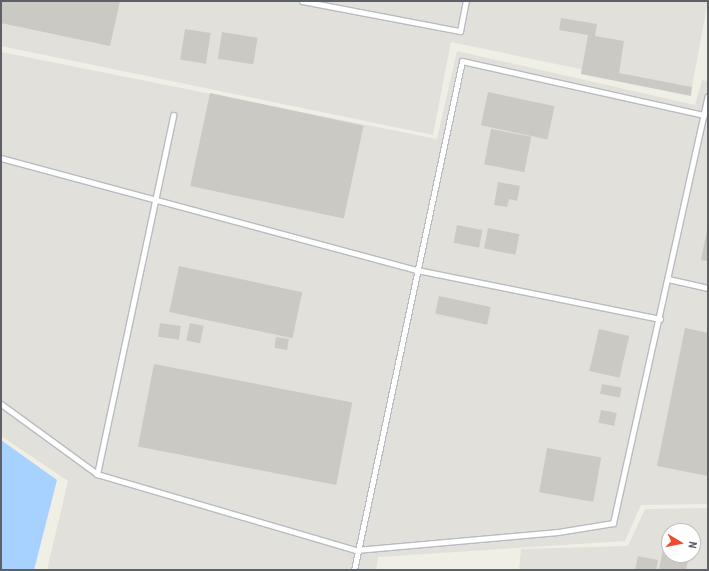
<!DOCTYPE html>
<html>
<head>
<meta charset="utf-8">
<style>
	body { margin:0 }
	#map { position:relative; width:709px; height:571px; overflow:hidden; background:#f0efe6; font-family:"Roboto Condensed",sans-serif }
	div>[style] { position:absolute }
	.industrial>* { inset:0; background:#e1e0da }
	.water>* { inset:0; background:#a7d1ff }
	.building>* { inset:0; background:#cbc9c3; transform-origin:0 0 }
	.roads { filter:drop-shadow(1px 0 #b8bbc0) drop-shadow(-1px 0 #b8bbc0) drop-shadow(0 1px #b8bbc0) drop-shadow(0 -1px #b8bbc0) }
	.lane>* { height:5px; margin:-2.5px; padding:0 2.5px; transform-origin:2.5px; border-radius:2.5px; background:#fff }
	span { translate:-50% -50%; white-space:nowrap; text-align:center; line-height:1.15; -webkit-text-stroke:4px #fff; paint-order:stroke }
	.frame { position:absolute; inset:0; border:2px solid #5d6167; pointer-events:none }
	.north { position:absolute; left:661px; top:523px; width:40px; height:40px; box-sizing:border-box; background:#fff; border:1px solid #bec0c2; border-radius:50%; rotate:100deg; font-size:11px; font-weight:700; line-height:16px; text-align:center; color:#5d6167 }
	.north::after { content:''; display:block; margin:auto; width:14px; height:18px; background:#f14b2b; clip-path:polygon(50% 0,100% 100%,50% 72%,0 100%) }
</style>
</head>
<body>
<div id="map">
	<div class="industrial">
		<i style="clip-path:polygon(1px 1px,708px 1px,691px 92px,451px 42px,433px 135px,1px 46px)"></i>
		<i style="clip-path:polygon(457px 51px,695px 105px,702px 80px,708px 81px,708px 504px,641px 505px,625px 541px,378px 557px,376px 570px,47px 570px,68px 481px,1px 436px,1px 52px,437px 139px)"></i>
		<i style="clip-path:polygon(evenodd,708px 508px,708px 570px,519px 570px,521px 549px,628px 546px,645px 509px,708px 508px,669px 531px,693px 531px,693px 555px,669px 555px,669px 531px)"></i>
	</div>
	<div class="water">
		<i style="clip-path:polygon(1px 440px,57px 480px,34px 570px,1px 570px)"></i>
	</div>
	<div class="building">
		<i style="clip-path:polygon(1px 1px,120px 1px,110px 46px,1px 23px)"></i>
		<i style="clip-path:polygon(561px 18px,597px 24px,595px 36px,624px 41px,619px 73px,692px 87px,691px 96px,581px 74px,588px 35px,559px 30px)"></i>
		<i style="left:185px;top:29px;width:26px;height:31px;rotate:9deg"></i>
		<i style="left:222px;top:32px;width:36px;height:27px;rotate:9deg"></i>
		<i style="left:488px;top:92px;width:68px;height:34px;rotate:12deg"></i>
		<i style="left:210px;top:93px;width:157px;height:95px;rotate:12deg"></i>
		<i style="left:491px;top:129px;width:41px;height:36px;rotate:11deg"></i>
		<i style="clip-path:polygon(498px 182px,520px 186px,517px 201px,509px 199px,507px 207px,494px 205px)"></i>
		<i style="left:457px;top:225px;width:26px;height:18px;rotate:11deg"></i>
		<i style="left:488px;top:228px;width:32px;height:21px;rotate:11deg"></i>
		<i style="clip-path:polygon(707px 230px,708px 230px,708px 261px,701px 260px)"></i>
		<i style="left:179px;top:266px;width:126px;height:47px;rotate:12deg"></i>
		<i style="left:439px;top:296px;width:53px;height:18px;rotate:12deg"></i>
		<i style="left:160px;top:323px;width:21px;height:14px;rotate:8deg"></i>
		<i style="left:190px;top:323px;width:14px;height:18px;rotate:12deg"></i>
		<i style="clip-path:polygon(685px 328px,708px 333px,708px 476px,657px 466px)"></i>
		<i style="left:599px;top:329px;width:31px;height:43px;rotate:13deg"></i>
		<i style="left:276px;top:337px;width:13px;height:11px;rotate:9deg"></i>
		<i style="left:154px;top:364px;width:202px;height:84px;rotate:11deg"></i>
		<i style="left:602px;top:384px;width:20px;height:10px;rotate:11deg"></i>
		<i style="left:601px;top:410px;width:16px;height:13px;rotate:11deg"></i>
		<i style="left:547px;top:448px;width:55px;height:45px;rotate:10deg"></i>
		<i style="clip-path:polygon(663px 549px,669px 550px,669px 555px,689px 555px,686px 570px,659px 570px)"></i>
		<i style="clip-path:polygon(638px 556px,658px 560px,656px 570px,635px 570px)"></i>
	</div>
	<div class="roads">
		<div class="lane">
			<i style="left:302px;top:1px;width:161px;rotate:10.8deg"></i>
			<i style="left:460px;top:31px;width:31px;rotate:-79deg"></i>
			<i style="left:1px;top:158px;width:431px;rotate:15.1deg"></i>
			<i style="left:417px;top:270px;width:248px;rotate:11.4deg"></i>
			<i style="left:668px;top:279px;width:41px;rotate:12.7deg"></i>
			<i style="left:1px;top:404px;width:119px;rotate:36.1deg"></i>
			<i style="left:97px;top:474px;width:270px;rotate:16.4deg"></i>
			<i style="left:356px;top:550px;width:203px;rotate:-5.1deg"></i>
			<i style="left:558px;top:532px;width:56px;rotate:-9.3deg"></i>
			<i style="left:613px;top:523px;width:437px;rotate:-77.5deg"></i>
			<i style="left:97px;top:474px;width:367px;rotate:-78deg"></i>
			<i style="left:354px;top:570px;width:520px;rotate:-78.02deg"></i>
			<i style="left:462px;top:61px;width:248px;rotate:12.6deg"></i>
		</div>
	</div>
	<div class="frame"></div>
	<div class="north">N</div>
</div>
</body>
</html>
